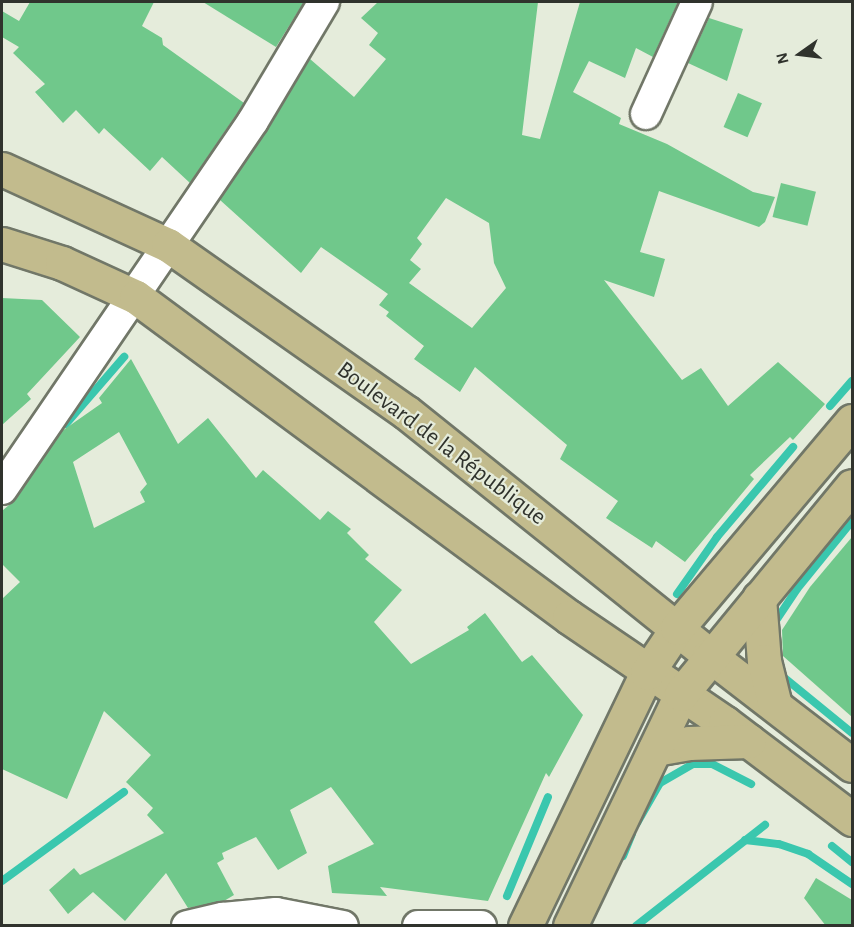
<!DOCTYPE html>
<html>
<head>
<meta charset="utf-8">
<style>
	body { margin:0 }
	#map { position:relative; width:854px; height:927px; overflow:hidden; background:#e5ecdb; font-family:"Alegreya Sans",sans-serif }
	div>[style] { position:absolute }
	.stream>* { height:8px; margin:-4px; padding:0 4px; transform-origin:4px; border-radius:4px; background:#3ac7ae }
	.building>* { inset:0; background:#70c88b; transform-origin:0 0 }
	.roads { filter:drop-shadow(2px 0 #717768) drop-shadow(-2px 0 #717768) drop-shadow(0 2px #717768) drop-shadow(0 -2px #717768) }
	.street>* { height:30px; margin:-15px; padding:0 15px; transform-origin:15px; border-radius:15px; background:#fff }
	.primary>* { height:33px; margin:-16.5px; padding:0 16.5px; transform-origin:16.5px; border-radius:16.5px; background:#c2bb8d }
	span { translate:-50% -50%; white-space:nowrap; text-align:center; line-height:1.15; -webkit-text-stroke:4.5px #e5ecdb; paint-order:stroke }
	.street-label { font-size:24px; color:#30332d }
	.frame { position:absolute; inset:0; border:3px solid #30332d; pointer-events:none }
	.north { position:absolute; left:770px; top:24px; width:60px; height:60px; -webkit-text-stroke:4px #e5ecdb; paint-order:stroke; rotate:256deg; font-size:16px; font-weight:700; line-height:24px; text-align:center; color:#30332d }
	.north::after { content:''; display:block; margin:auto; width:21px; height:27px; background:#30332d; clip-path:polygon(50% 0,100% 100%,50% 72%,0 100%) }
</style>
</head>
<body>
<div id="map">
	<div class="stream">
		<i style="left:830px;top:406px;width:33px;rotate:-49deg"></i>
		<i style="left:66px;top:424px;width:89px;rotate:-49.1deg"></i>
		<i style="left:677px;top:594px;width:70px;rotate:-54.9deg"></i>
		<i style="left:717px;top:537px;width:118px;rotate:-49.8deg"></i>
		<i style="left:773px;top:625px;width:43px;rotate:-56.3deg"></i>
		<i style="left:797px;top:589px;width:87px;rotate:-51deg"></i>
		<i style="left:781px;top:675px;width:92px;rotate:39.2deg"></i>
		<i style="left:637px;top:823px;width:46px;rotate:-60.1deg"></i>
		<i style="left:660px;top:783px;width:38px;rotate:-30deg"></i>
		<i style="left:693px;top:764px;width:19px"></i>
		<i style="left:712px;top:764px;width:44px;rotate:27.1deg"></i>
		<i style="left:745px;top:840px;width:34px;rotate:7deg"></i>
		<i style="left:779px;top:844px;width:31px;rotate:19deg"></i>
		<i style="left:808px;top:854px;width:53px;rotate:34.3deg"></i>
		<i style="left:832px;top:846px;width:26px;rotate:39deg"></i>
		<i style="left:623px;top:856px;width:24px;rotate:-68deg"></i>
		<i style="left:2px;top:881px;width:151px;rotate:-36.1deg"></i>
		<i style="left:507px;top:896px;width:107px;rotate:-67.5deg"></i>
		<i style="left:636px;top:926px;width:164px;rotate:-38.1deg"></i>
	</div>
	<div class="building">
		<i style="clip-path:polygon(30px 2px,154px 2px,142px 26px,162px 38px,163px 45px,244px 103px,190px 183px,162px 157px,150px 171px,104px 128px,99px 134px,76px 110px,63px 123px,35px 92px,45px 84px,13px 53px,19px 47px,2px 37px,2px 11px,19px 21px)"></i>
		<i style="clip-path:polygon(203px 2px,304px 2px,276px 47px)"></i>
		<i style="clip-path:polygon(evenodd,378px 2px,538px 2px,522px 135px,540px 139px,580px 2px,678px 2px,653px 57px,636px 48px,625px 78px,589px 61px,573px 92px,621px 118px,619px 124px,667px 144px,753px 192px,775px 197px,765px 222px,759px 227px,659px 191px,640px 252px,665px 259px,654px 297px,604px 280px,682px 380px,701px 368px,728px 406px,778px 362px,825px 404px,793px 440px,790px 437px,750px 475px,754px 479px,685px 562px,656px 541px,652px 548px,606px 518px,618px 501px,560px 459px,567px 445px,475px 367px,460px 392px,414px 359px,424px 346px,386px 316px,389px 312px,379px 305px,388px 294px,321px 247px,301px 273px,220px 200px,310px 59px,354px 97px,386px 59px,369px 45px,378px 33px,361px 18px,378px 2px,446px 198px,489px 223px,494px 263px,506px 288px,472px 328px,409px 283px,421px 269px,410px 260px,422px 244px,417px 238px,446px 198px)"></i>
		<i style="clip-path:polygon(709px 18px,743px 29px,727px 81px,688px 63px)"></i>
		<i style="left:738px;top:93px;width:26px;height:37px;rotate:23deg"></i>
		<i style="left:781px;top:183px;width:36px;height:35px;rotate:14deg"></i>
		<i style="clip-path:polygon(2px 298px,42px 300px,80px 337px,27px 394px,31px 399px,2px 425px)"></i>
		<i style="clip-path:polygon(evenodd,131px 359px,178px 444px,208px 418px,256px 478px,263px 470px,320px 520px,328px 511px,351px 529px,347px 533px,369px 555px,365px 559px,402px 590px,374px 622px,411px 664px,469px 630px,467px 627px,485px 613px,522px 662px,532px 655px,583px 715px,549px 777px,546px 773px,488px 901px,380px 887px,387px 896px,332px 893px,328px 866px,374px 844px,331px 787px,290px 810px,307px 853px,278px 870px,256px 837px,222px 853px,224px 859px,217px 863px,234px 895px,224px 901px,188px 908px,166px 873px,125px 921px,93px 892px,68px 914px,49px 890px,74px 868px,80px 875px,164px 833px,147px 815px,153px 808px,126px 782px,151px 755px,104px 711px,67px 799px,2px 769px,2px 599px,20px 582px,2px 564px,2px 511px,16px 499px,62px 431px,102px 403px,99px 398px,131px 359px,119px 432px,147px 484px,140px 492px,145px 502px,94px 528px,73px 462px,119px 432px)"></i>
		<i style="clip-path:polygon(852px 537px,852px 717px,783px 656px,782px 630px,810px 587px)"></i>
		<i style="clip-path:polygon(816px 878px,852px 900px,852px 926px,826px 926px,804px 898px)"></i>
	</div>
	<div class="roads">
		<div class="street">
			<i style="left:646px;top:114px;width:123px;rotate:-65.5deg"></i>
			<i style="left:2px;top:489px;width:445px;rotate:-55.7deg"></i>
			<i style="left:253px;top:121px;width:139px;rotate:-59.2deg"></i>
			<i style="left:187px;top:926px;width:37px;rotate:-13deg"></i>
			<i style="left:223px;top:918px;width:53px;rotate:-5.4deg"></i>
			<i style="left:276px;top:913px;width:68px;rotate:11deg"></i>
			<i style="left:418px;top:926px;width:63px"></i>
		</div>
		<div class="primary">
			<i style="left:2px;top:169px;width:183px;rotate:24.6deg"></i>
			<i style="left:168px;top:245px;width:291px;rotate:35.1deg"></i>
			<i style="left:406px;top:412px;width:388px;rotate:38.7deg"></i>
			<i style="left:709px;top:655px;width:180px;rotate:37.6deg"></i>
			<i style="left:2px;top:244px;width:63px;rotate:17.6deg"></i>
			<i style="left:62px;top:263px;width:81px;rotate:24.7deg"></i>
			<i style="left:136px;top:297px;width:538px;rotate:36.47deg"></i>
			<i style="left:569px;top:617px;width:189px;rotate:34.2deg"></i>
			<i style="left:725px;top:723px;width:159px;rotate:37.1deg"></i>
			<i style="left:759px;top:598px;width:63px;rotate:85.5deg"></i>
			<i style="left:764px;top:661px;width:45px;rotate:76deg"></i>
			<i style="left:655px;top:749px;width:35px;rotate:-10deg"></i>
			<i style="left:689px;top:743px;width:60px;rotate:-1.9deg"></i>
			<i style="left:525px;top:926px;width:281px;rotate:-64.3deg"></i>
			<i style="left:647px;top:673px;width:54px;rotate:-56.3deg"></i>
			<i style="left:677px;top:628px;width:271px;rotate:-49.8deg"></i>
			<i style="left:570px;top:926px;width:257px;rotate:-64.4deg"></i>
			<i style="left:681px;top:694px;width:269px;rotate:-50.6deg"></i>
		</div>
	</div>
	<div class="street-label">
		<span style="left:441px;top:444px;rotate:37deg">Boulevard de la République</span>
	</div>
	<div class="frame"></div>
	<div class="north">N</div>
</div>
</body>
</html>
